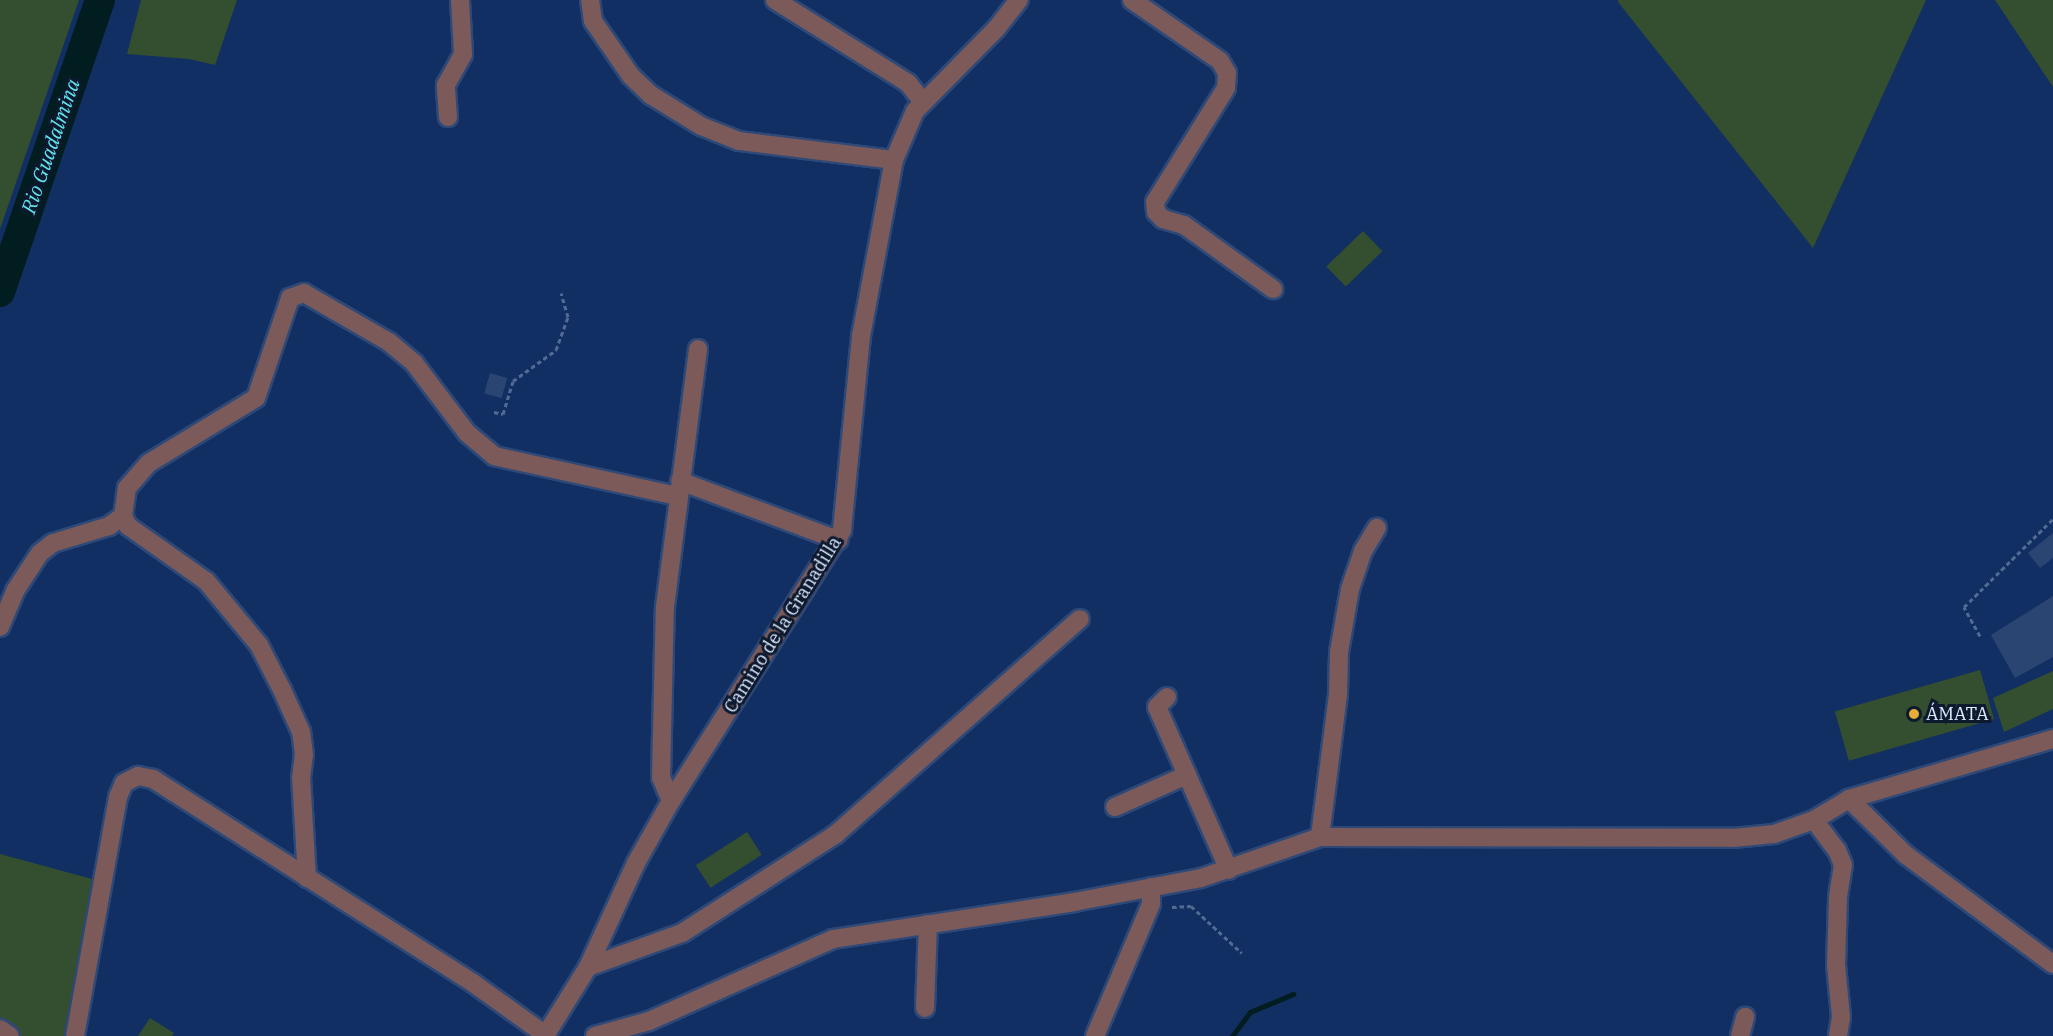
<!DOCTYPE html>
<html>
<head>
<meta charset="utf-8">
<style>
	body { margin:0 }
	#map { position:relative; width:2053px; height:1036px; overflow:hidden; background:#112f62; font-family:"IBM Plex Serif",serif }
	div>[style] { position:absolute }
	.green>* { inset:0; background:#344f2f; transform-origin:0 0 }
	.stream>* { height:5px; margin:-2.5px; padding:0 2.5px; transform-origin:2.5px; border-radius:2.5px; background:#021d1f }
	.river>* { height:30px; margin:-15px; padding:0 15px; transform-origin:15px; border-radius:15px; background:#021d1f }
	.building>* { inset:0; background:#2b4573; transform-origin:0 0 }
	.path>* { height:3px; margin-top:-1.5px; transform-origin:0; background:repeating-linear-gradient(90deg,#536b94 0 4.5px,transparent 0 7.5px) }
	.roads { filter:drop-shadow(2px 0 #2e4978) drop-shadow(-2px 0 #2e4978) drop-shadow(0 2px #2e4978) drop-shadow(0 -2px #2e4978) }
	.minor>* { height:18px; margin:-9px; padding:0 9px; transform-origin:9px; border-radius:9px; background:#7b5a59 }
	.dots>* { width:16px; height:16px; translate:-50% -50%; box-sizing:border-box; border:3px solid #0c192f; border-radius:50% }
	span { translate:-50% -50%; white-space:nowrap; text-align:center; line-height:1.15; -webkit-text-stroke:6px #0c192f; paint-order:stroke }
	.street-label { font-size:18px; color:#deeafd }
	.poi-label { font-size:18px; color:#deeafd }
	.left { translate:0 -50%; text-align:left }
	.water-label { font-size:20px; color:#63e5ed; font-style:italic }
</style>
</head>
<body>
<div id="map">
	<div class="green">
		<i style="clip-path:polygon(0 0,79px 0,0 229px)"></i>
		<i style="clip-path:polygon(141px 0,237px 0,215px 65px,189px 59px,127px 54px)"></i>
		<i style="clip-path:polygon(1618px 0,1926px 0,1813px 248px,1618px 2px)"></i>
		<i style="clip-path:polygon(1995px 0,2053px 0,2053px 87px)"></i>
		<i style="left:1363px;top:231px;width:28px;height:51px;rotate:46deg"></i>
		<i style="left:1980px;top:670px;width:51px;height:151px;rotate:74deg"></i>
		<i style="clip-path:polygon(2053px 671px,2053px 709px,2004px 732px,1993px 698px)"></i>
		<i style="left:747px;top:832px;width:27px;height:61px;rotate:57deg"></i>
		<i style="clip-path:polygon(0 854px,92px 879px,64px 1036px,16px 1036px,0 1025px)"></i>
		<i style="clip-path:polygon(150px 1018px,174px 1033px,172px 1036px,138px 1036px)"></i>
	</div>
	<div class="stream">
		<i style="left:1232px;top:1036px;width:30px;rotate:-53deg"></i>
		<i style="left:1250px;top:1012px;width:47px;rotate:-22.7deg"></i>
	</div>
	<div class="river">
		<i style="left:0;top:292px;width:309px;rotate:-71.1deg"></i>
	</div>
	<div class="building">
		<i style="left:490px;top:373px;width:18px;height:21px;rotate:16deg"></i>
		<i style="clip-path:polygon(2053px 533px,2053px 558px,2040px 568px,2028px 553px)"></i>
		<i style="clip-path:polygon(2053px 596px,2053px 657px,2015px 678px,1991px 635px)"></i>
	</div>
	<div class="path">
		<i style="left:494px;top:412px;width:9px;rotate:13deg"></i>
		<i style="left:503px;top:414px;width:34px;rotate:-73deg"></i>
		<i style="left:513px;top:381px;width:53px;rotate:-35.8deg"></i>
		<i style="left:556px;top:350px;width:35px;rotate:-70deg"></i>
		<i style="left:568px;top:317px;width:25px;rotate:-106deg"></i>
		<i style="left:1980px;top:636px;width:33px;rotate:-119deg"></i>
		<i style="left:1964px;top:607px;width:125px;rotate:-44.7deg"></i>
		<i style="left:1172px;top:907px;width:19px;rotate:-3deg"></i>
		<i style="left:1191px;top:906px;width:69px;rotate:42.7deg"></i>
	</div>
	<div class="roads">
		<div class="minor">
			<i style="left:590px;top:0;width:21px;rotate:82deg"></i>
			<i style="left:593px;top:21px;width:67px;rotate:55.4deg"></i>
			<i style="left:631px;top:76px;width:28px;rotate:44deg"></i>
			<i style="left:651px;top:95px;width:59px;rotate:31.8deg"></i>
			<i style="left:701px;top:126px;width:41px;rotate:21.5deg"></i>
			<i style="left:739px;top:141px;width:156px;rotate:7deg"></i>
			<i style="left:775px;top:0;width:157px;rotate:32deg"></i>
			<i style="left:908px;top:83px;width:24px;rotate:52deg"></i>
			<i style="left:1132px;top:0;width:107px;rotate:34.7deg"></i>
			<i style="left:1220px;top:61px;width:14px;rotate:60deg"></i>
			<i style="left:1227px;top:73px;width:15px;rotate:94deg"></i>
			<i style="left:1226px;top:88px;width:134px;rotate:121.9deg"></i>
			<i style="left:1155px;top:202px;width:10px;rotate:84deg"></i>
			<i style="left:1156px;top:212px;width:10px;rotate:45deg"></i>
			<i style="left:1163px;top:219px;width:22px;rotate:16deg"></i>
			<i style="left:1184px;top:225px;width:110px;rotate:35.7deg"></i>
			<i style="left:448px;top:117px;width:32px;rotate:-94deg"></i>
			<i style="left:446px;top:85px;width:35px;rotate:-61deg"></i>
			<i style="left:463px;top:54px;width:54px;rotate:-93.2deg"></i>
			<i style="left:680px;top:481px;width:169px;rotate:20.5deg"></i>
			<i style="left:0;top:627px;width:39px;rotate:-67deg"></i>
			<i style="left:15px;top:591px;width:45px;rotate:-56.7deg"></i>
			<i style="left:40px;top:553px;width:16px;rotate:-38deg"></i>
			<i style="left:53px;top:543px;width:59px;rotate:-16.9deg"></i>
			<i style="left:109px;top:526px;width:17px;rotate:-36deg"></i>
			<i style="left:1167px;top:697px;width:14px;rotate:135deg"></i>
			<i style="left:1157px;top:707px;width:178px;rotate:66.2deg"></i>
			<i style="left:1849px;top:799px;width:80px;rotate:44.5deg"></i>
			<i style="left:1906px;top:855px;width:183px;rotate:36.6deg"></i>
			<i style="left:671px;top:801px;width:26px;rotate:-113deg"></i>
			<i style="left:661px;top:777px;width:170px;rotate:-88.7deg"></i>
			<i style="left:665px;top:607px;width:260px;rotate:-82.7deg"></i>
			<i style="left:1115px;top:807px;width:79px;rotate:-24deg"></i>
			<i style="left:1814px;top:820px;width:38px;rotate:53deg"></i>
			<i style="left:1837px;top:850px;width:16px;rotate:68deg"></i>
			<i style="left:1843px;top:865px;width:33px;rotate:99deg"></i>
			<i style="left:1838px;top:898px;width:67px;rotate:91.7deg"></i>
			<i style="left:1836px;top:965px;width:52px;rotate:84.5deg"></i>
			<i style="left:1841px;top:1017px;width:19px;rotate:99deg"></i>
			<i style="left:1320px;top:837px;width:144px;rotate:-82.8deg"></i>
			<i style="left:1338px;top:694px;width:42px;rotate:-88.6deg"></i>
			<i style="left:1339px;top:652px;width:64px;rotate:-80.1deg"></i>
			<i style="left:1350px;top:589px;width:40px;rotate:-71.1deg"></i>
			<i style="left:1363px;top:551px;width:27px;rotate:-59deg"></i>
			<i style="left:307px;top:878px;width:100px;rotate:-93.4deg"></i>
			<i style="left:301px;top:778px;width:23px;rotate:-83deg"></i>
			<i style="left:304px;top:755px;width:23px;rotate:-97deg"></i>
			<i style="left:301px;top:732px;width:46px;rotate:-114.3deg"></i>
			<i style="left:282px;top:690px;width:51px;rotate:-117.1deg"></i>
			<i style="left:259px;top:645px;width:83px;rotate:-129.6deg"></i>
			<i style="left:206px;top:581px;width:95px;rotate:-144.8deg"></i>
			<i style="left:128px;top:526px;width:11px;rotate:-117deg"></i>
			<i style="left:123px;top:516px;width:28px;rotate:-82deg"></i>
			<i style="left:127px;top:488px;width:33px;rotate:-49deg"></i>
			<i style="left:149px;top:463px;width:125px;rotate:-31.3deg"></i>
			<i style="left:256px;top:398px;width:106px;rotate:-71.2deg"></i>
			<i style="left:290px;top:298px;width:15px;rotate:-20deg"></i>
			<i style="left:304px;top:293px;width:98px;rotate:30deg"></i>
			<i style="left:389px;top:342px;width:33px;rotate:40deg"></i>
			<i style="left:414px;top:363px;width:88px;rotate:52.9deg"></i>
			<i style="left:467px;top:433px;width:35px;rotate:40deg"></i>
			<i style="left:494px;top:456px;width:188px;rotate:12.3deg"></i>
			<i style="left:588px;top:967px;width:100px;rotate:-19.9deg"></i>
			<i style="left:682px;top:933px;width:183px;rotate:-32.7deg"></i>
			<i style="left:836px;top:834px;width:325px;rotate:-41.4deg"></i>
			<i style="left:925px;top:1008px;width:84px;rotate:-88deg"></i>
			<i style="left:0;top:1029px;width:12px;rotate:35deg"></i>
			<i style="left:75px;top:1036px;width:243px;rotate:-79.8deg"></i>
			<i style="left:118px;top:797px;width:15px;rotate:-67deg"></i>
			<i style="left:124px;top:783px;width:16px;rotate:-27deg"></i>
			<i style="left:138px;top:776px;width:15px;rotate:11deg"></i>
			<i style="left:153px;top:779px;width:379px;rotate:32.5deg"></i>
			<i style="left:473px;top:983px;width:91px;rotate:35.6deg"></i>
			<i style="left:545px;top:1036px;width:81px;rotate:-58.1deg"></i>
			<i style="left:588px;top:967px;width:115px;rotate:-65.2deg"></i>
			<i style="left:636px;top:863px;width:71px;rotate:-60.6deg"></i>
			<i style="left:671px;top:801px;width:320px;rotate:-57.7deg"></i>
			<i style="left:842px;top:530px;width:195px;rotate:-84.4deg"></i>
			<i style="left:861px;top:336px;width:179px;rotate:-79.4deg"></i>
			<i style="left:894px;top:160px;width:53px;rotate:-66.8deg"></i>
			<i style="left:915px;top:111px;width:115px;rotate:-45.4deg"></i>
			<i style="left:996px;top:29px;width:37px;rotate:-52deg"></i>
			<i style="left:595px;top:1036px;width:56px;rotate:-15.5deg"></i>
			<i style="left:649px;top:1021px;width:201px;rotate:-24deg"></i>
			<i style="left:833px;top:939px;width:244px;rotate:-8.7deg"></i>
			<i style="left:1074px;top:902px;width:129px;rotate:-10.7deg"></i>
			<i style="left:1201px;top:878px;width:126px;rotate:-19deg"></i>
			<i style="left:1320px;top:837px;width:413px;rotate:0.1deg"></i>
			<i style="left:1733px;top:838px;width:41px;rotate:-5.6deg"></i>
			<i style="left:1774px;top:834px;width:42px;rotate:-19.3deg"></i>
			<i style="left:1814px;top:820px;width:41px;rotate:-31deg"></i>
			<i style="left:1849px;top:799px;width:213px;rotate:-16.4deg"></i>
			<i style="left:1095px;top:1036px;width:143px;rotate:-67deg"></i>
			<i style="left:1151px;top:904px;width:17px;rotate:-90deg"></i>
			<i style="left:1740px;top:1036px;width:20px;rotate:-75deg"></i>
		</div>
	</div>
	<div class="dots">
		<i style="left:1914px;top:714px;background:#e7ac36"></i>
	</div>
	<div class="street-label">
		<span style="left:783px;top:625px;rotate:-58deg">Camino de la Granadilla</span>
	</div>
	<div class="poi-label">
		<span class="left" style="left:1926px;top:714px">ÁMATA</span>
	</div>
	<div class="water-label">
		<span style="left:50px;top:146px;rotate:-71deg">Rio Guadalmina</span>
	</div>
</div>
</body>
</html>
